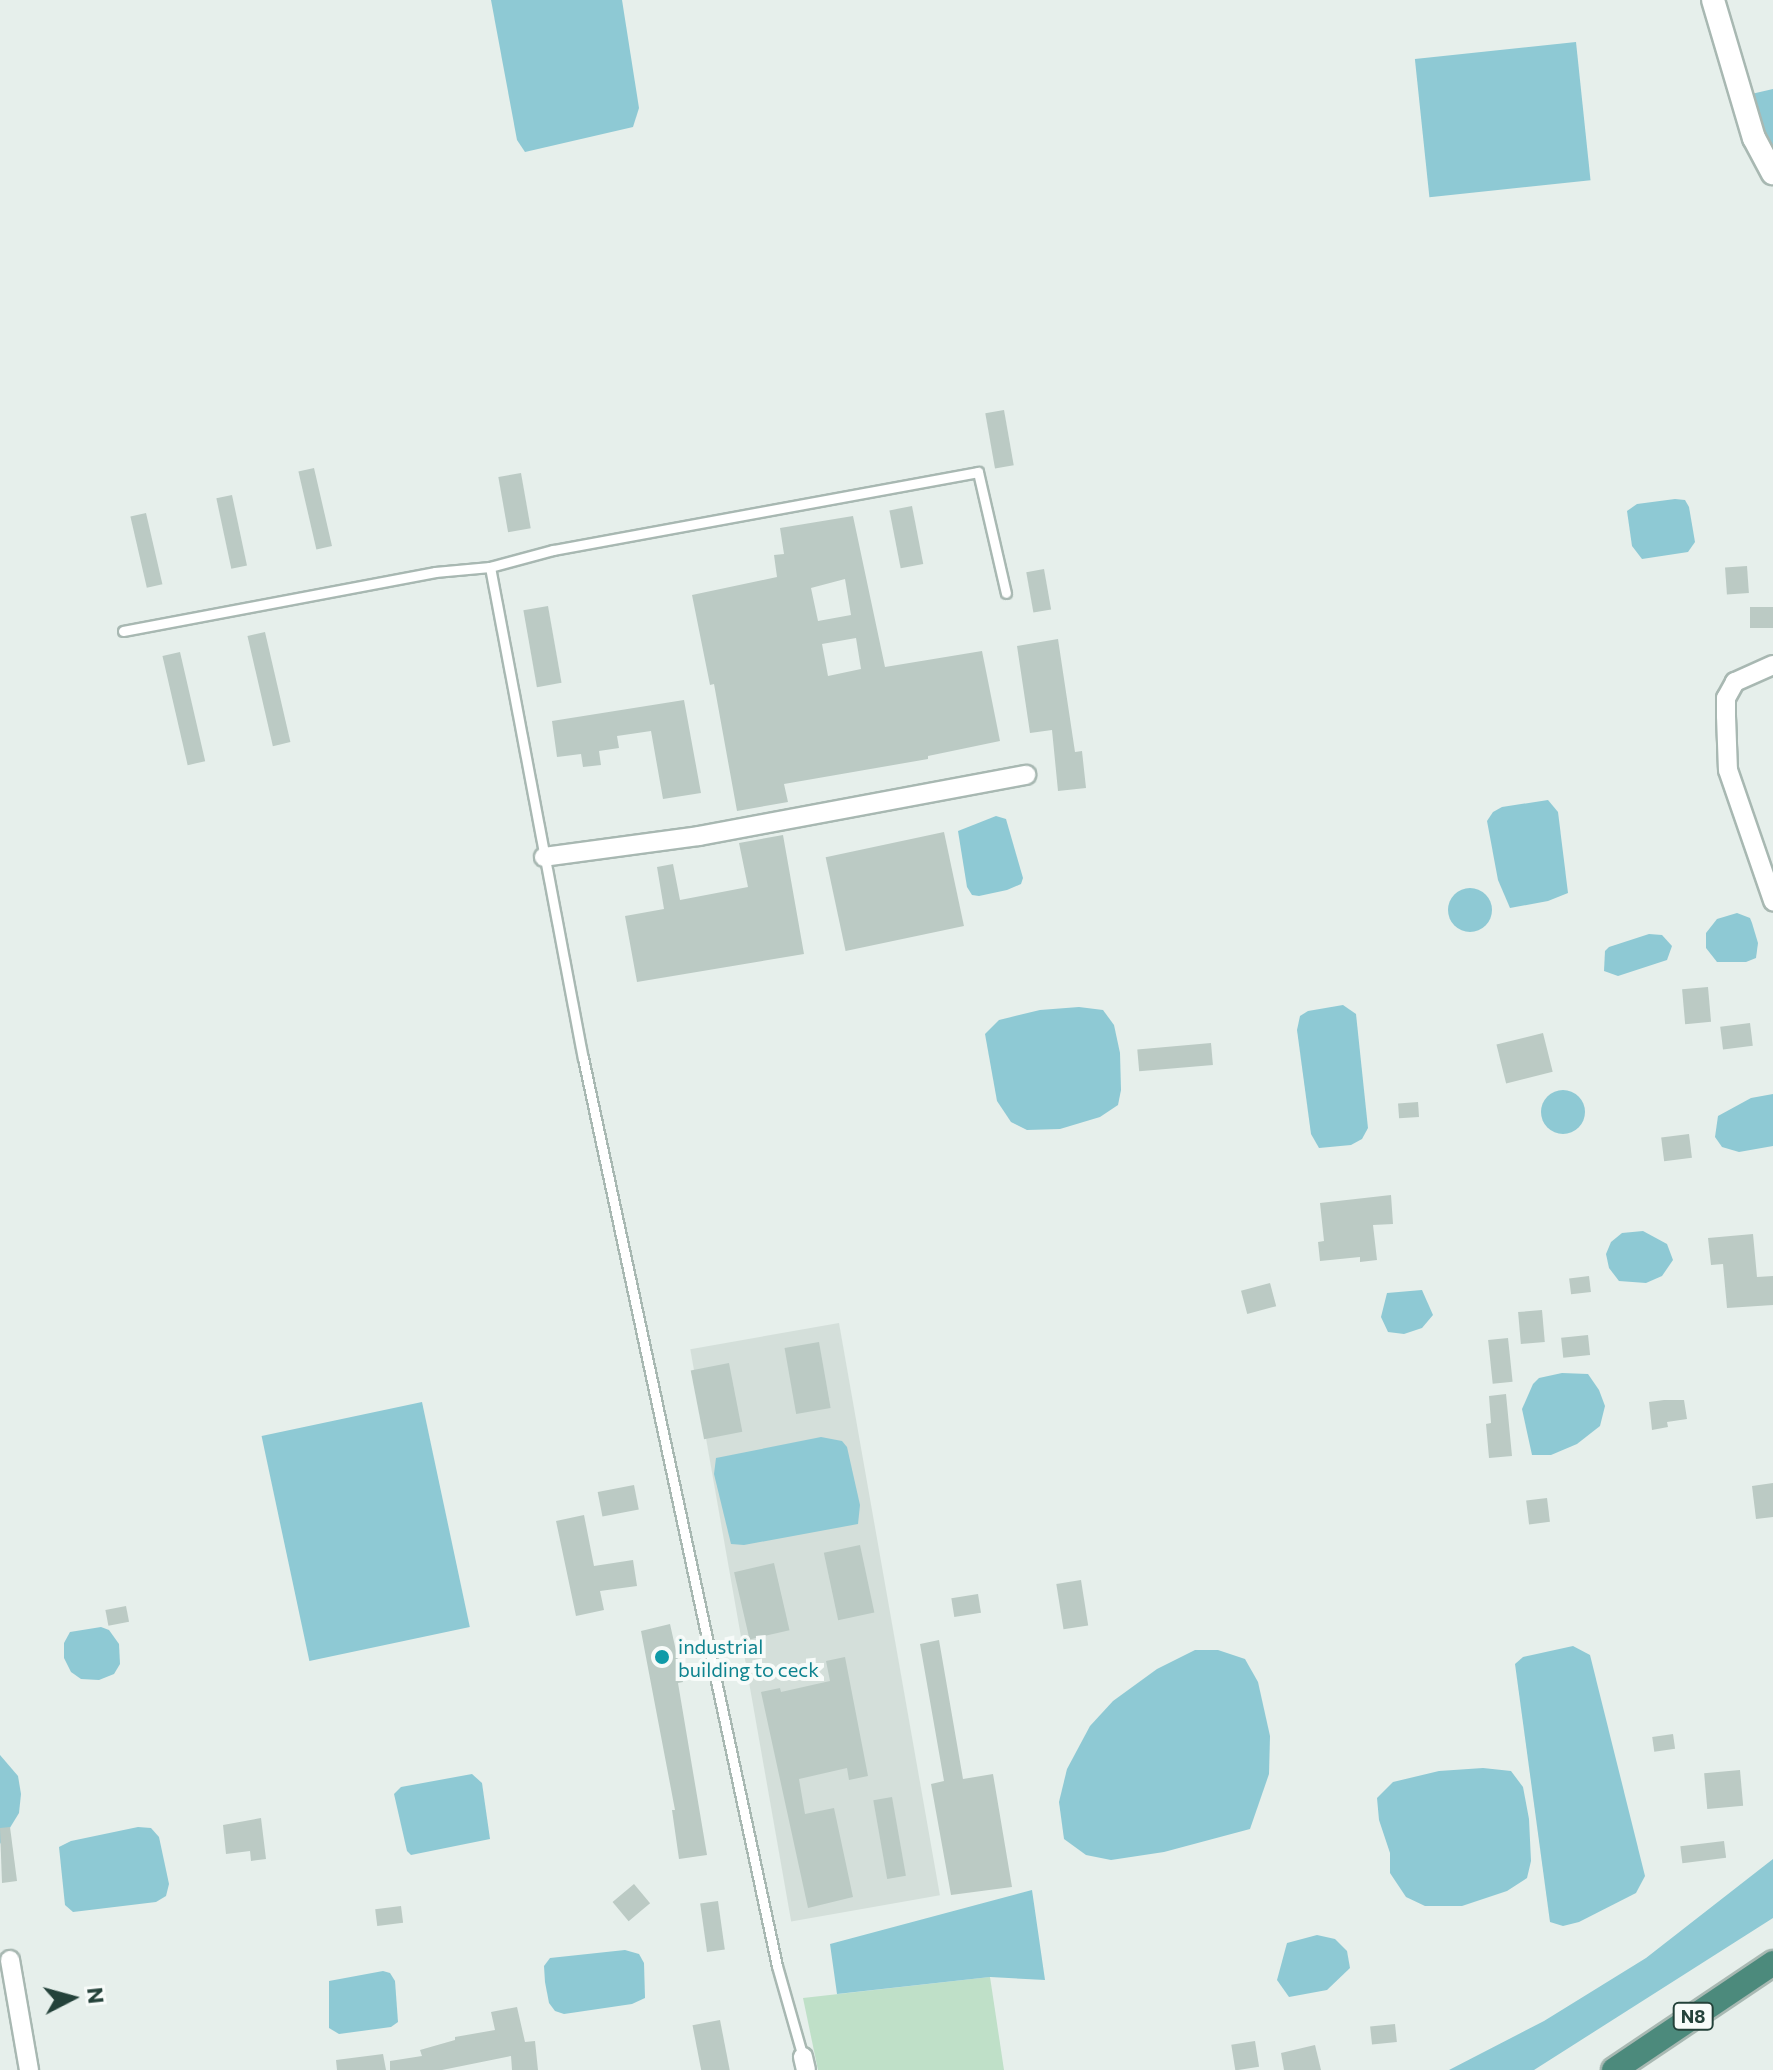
<!DOCTYPE html>
<html>
<head>
<meta charset="utf-8">
<style>
	body { margin:0 }
	#map { position:relative; width:1773px; height:2070px; overflow:hidden; background:#e6efeb; font-family:Commissioner,sans-serif }
	div>[style] { position:absolute }
	.built>* { inset:0; background:#d4dfda; transform-origin:0 0 }
	.green>* { inset:0; background:#bfe0c8 }
	.water>* { inset:0; background:#8ec9d4; transform-origin:0 0 }
	.round { border-radius:50% }
	.building>* { inset:0; background:#bbcac4; transform-origin:0 0 }
	.roads { filter:drop-shadow(2px 0 #a8b8b2) drop-shadow(-2px 0 #a8b8b2) drop-shadow(0 2px #a8b8b2) drop-shadow(0 -2px #a8b8b2) }
	.service>* { height:9px; margin:-4.5px; padding:0 4.5px; transform-origin:4.5px; border-radius:4.5px; background:#fff }
	.minor>* { height:18px; margin:-9px; padding:0 9px; transform-origin:9px; border-radius:9px; background:#fff }
	.tertiary>* { height:22px; margin:-11px; padding:0 11px; transform-origin:11px; border-radius:11px; background:#fff }
	.trunk>* { height:24px; margin:-12px; padding:0 12px; transform-origin:12px; border-radius:12px; background:#4c8a7c }
	.dots>* { width:22px; height:22px; translate:-50% -50%; box-sizing:border-box; border:4px solid #f7fbf9; border-radius:50% }
	span { translate:-50% -50%; white-space:nowrap; text-align:center; line-height:1.15; -webkit-text-stroke:8px #f7fbf9; paint-order:stroke }
	.shield-label span { padding:2px 6px; background:#f7fbf9; border:2px solid; border-radius:6px; -webkit-text-stroke-width:0 }
	.shield-label { font-size:18px; color:#24423a; font-weight:700 }
	.culture-label { font-size:20px; color:#0d838f }
	.left { translate:0 -50%; text-align:left }
	.north { position:absolute; left:32px; top:1958px; width:80px; height:80px; -webkit-text-stroke:6px #f7fbf9; paint-order:stroke; rotate:84deg; font-size:22px; font-weight:700; line-height:32px; text-align:center; color:#24423a }
	.north::after { content:''; display:block; margin:auto; width:28px; height:36px; background:#24423a; clip-path:polygon(50% 0,100% 100%,50% 72%,0 100%) }
</style>
</head>
<body>
<div id="map">
	<div class="built">
		<i style="left:839px;top:1323px;width:581px;height:151px;rotate:80deg"></i>
	</div>
	<div class="green">
		<i style="clip-path:polygon(990px 1977px,1004px 2070px,818px 2070px,803px 1998px)"></i>
	</div>
	<div class="water">
		<i style="clip-path:polygon(491px 0,622px 0,639px 108px,633px 127px,525px 152px,517px 140px)"></i>
		<i style="left:1576px;top:42px;width:139px;height:162px;rotate:84deg"></i>
		<i style="clip-path:polygon(1773px 89px,1773px 156px,1747px 95px)"></i>
		<i style="clip-path:polygon(1675px 499px,1685px 500px,1689px 507px,1695px 542px,1688px 552px,1642px 559px,1632px 546px,1627px 511px,1637px 504px)"></i>
		<i style="clip-path:polygon(1548px 800px,1558px 812px,1568px 893px,1548px 901px,1510px 908px,1498px 880px,1487px 821px,1493px 812px,1502px 807px)"></i>
		<i style="clip-path:polygon(996px 816px,1006px 819px,1023px 878px,1021px 884px,1007px 890px,979px 896px,972px 895px,967px 887px,958px 831px)"></i>
		<i class="round" style="left:1448px;top:888px;width:44px;height:44px"></i>
		<i style="clip-path:polygon(1737px 913px,1750px 918px,1752px 923px,1758px 943px,1756px 958px,1746px 962px,1717px 962px,1706px 948px,1706px 933px,1717px 919px)"></i>
		<i style="clip-path:polygon(1649px 934px,1662px 935px,1672px 946px,1667px 960px,1618px 976px,1604px 971px,1605px 951px,1609px 947px)"></i>
		<i style="clip-path:polygon(1343px 1005px,1356px 1014px,1368px 1128px,1362px 1139px,1351px 1145px,1319px 1148px,1311px 1134px,1297px 1030px,1300px 1016px,1308px 1011px)"></i>
		<i style="clip-path:polygon(1079px 1007px,1103px 1010px,1114px 1025px,1120px 1053px,1121px 1090px,1118px 1105px,1100px 1117px,1060px 1129px,1027px 1130px,1011px 1122px,997px 1101px,985px 1034px,999px 1020px,1040px 1010px)"></i>
		<i class="round" style="left:1541px;top:1090px;width:44px;height:44px"></i>
		<i style="clip-path:polygon(1773px 1094px,1773px 1146px,1739px 1152px,1722px 1147px,1715px 1137px,1718px 1116px,1751px 1098px)"></i>
		<i style="clip-path:polygon(1643px 1231px,1667px 1244px,1673px 1260px,1662px 1276px,1646px 1283px,1619px 1281px,1609px 1268px,1606px 1254px,1611px 1242px,1622px 1233px)"></i>
		<i style="clip-path:polygon(1422px 1290px,1433px 1315px,1422px 1328px,1404px 1334px,1388px 1332px,1381px 1317px,1387px 1293px)"></i>
		<i style="clip-path:polygon(1562px 1373px,1588px 1374px,1599px 1390px,1605px 1406px,1600px 1426px,1577px 1444px,1551px 1455px,1532px 1455px,1522px 1409px,1533px 1384px,1539px 1378px)"></i>
		<i style="left:422px;top:1402px;width:230px;height:164px;rotate:78deg"></i>
		<i style="clip-path:polygon(821px 1437px,842px 1441px,847px 1447px,860px 1505px,858px 1524px,744px 1545px,731px 1544px,714px 1474px,716px 1458px)"></i>
		<i style="clip-path:polygon(101px 1627px,109px 1630px,119px 1644px,120px 1664px,114px 1674px,99px 1680px,81px 1679px,71px 1672px,64px 1658px,64px 1643px,70px 1632px)"></i>
		<i style="clip-path:polygon(1573px 1646px,1590px 1655px,1645px 1876px,1636px 1893px,1579px 1922px,1563px 1926px,1550px 1922px,1515px 1664px,1523px 1657px)"></i>
		<i style="clip-path:polygon(1195px 1650px,1218px 1650px,1245px 1659px,1258px 1682px,1270px 1736px,1269px 1774px,1250px 1829px,1164px 1852px,1111px 1860px,1086px 1855px,1064px 1839px,1059px 1802px,1067px 1769px,1090px 1726px,1113px 1701px,1157px 1669px)"></i>
		<i style="clip-path:polygon(0 1755px,18px 1776px,21px 1794px,19px 1813px,0 1844px)"></i>
		<i style="clip-path:polygon(1483px 1768px,1511px 1771px,1523px 1787px,1529px 1819px,1531px 1861px,1527px 1878px,1507px 1891px,1462px 1906px,1425px 1906px,1406px 1897px,1390px 1873px,1390px 1853px,1379px 1820px,1377px 1798px,1393px 1782px,1439px 1771px)"></i>
		<i style="clip-path:polygon(472px 1774px,482px 1783px,490px 1839px,411px 1855px,407px 1851px,394px 1794px,401px 1787px)"></i>
		<i style="clip-path:polygon(138px 1827px,151px 1828px,159px 1837px,169px 1884px,166px 1896px,156px 1902px,73px 1912px,65px 1905px,59px 1847px,71px 1841px)"></i>
		<i style="clip-path:polygon(1773px 1859px,1773px 1918px,1534px 2070px,1449px 2070px,1544px 2021px,1646px 1958px)"></i>
		<i style="clip-path:polygon(1032px 1890px,1045px 1980px,990px 1977px,837px 1994px,830px 1944px)"></i>
		<i style="clip-path:polygon(1317px 1935px,1335px 1939px,1347px 1951px,1350px 1968px,1327px 1990px,1289px 1997px,1277px 1980px,1287px 1943px)"></i>
		<i style="clip-path:polygon(625px 1950px,639px 1954px,644px 1963px,645px 1998px,632px 2004px,564px 2014px,555px 2011px,549px 2003px,545px 1982px,544px 1966px,550px 1958px)"></i>
		<i style="clip-path:polygon(383px 1971px,390px 1973px,395px 1981px,398px 2022px,391px 2027px,339px 2034px,329px 2028px,329px 1981px)"></i>
	</div>
	<div class="building">
		<i style="left:1004px;top:410px;width:56px;height:19px;rotate:80deg"></i>
		<i style="left:314px;top:468px;width:80px;height:16px;rotate:77deg"></i>
		<i style="left:521px;top:473px;width:56px;height:23px;rotate:80deg"></i>
		<i style="left:232px;top:495px;width:72px;height:16px;rotate:78deg"></i>
		<i style="left:912px;top:506px;width:59px;height:23px;rotate:79deg"></i>
		<i style="left:146px;top:513px;width:73px;height:16px;rotate:77deg"></i>
		<i style="clip-path:polygon(evenodd,853px 516px,885px 667px,982px 651px,1000px 741px,928px 756px,928px 759px,784px 784px,788px 802px,737px 811px,714px 684px,710px 685px,692px 595px,777px 577px,774px 555px,784px 554px,780px 528px,853px 516px,845px 579px,851px 615px,818px 621px,811px 588px,845px 579px,853px 516px,856px 638px,861px 669px,828px 676px,822px 644px,856px 638px)"></i>
		<i style="left:1747px;top:566px;width:27px;height:22px;rotate:86deg"></i>
		<i style="left:1044px;top:569px;width:41px;height:18px;rotate:80deg"></i>
		<i style="left:548px;top:606px;width:78px;height:25px;rotate:80deg"></i>
		<i style="left:1773px;top:607px;width:21px;height:23px;rotate:90deg"></i>
		<i style="left:265px;top:632px;width:113px;height:18px;rotate:77deg"></i>
		<i style="clip-path:polygon(1058px 639px,1075px 752px,1082px 751px,1086px 788px,1058px 791px,1052px 730px,1030px 733px,1017px 646px)"></i>
		<i style="left:180px;top:652px;width:112px;height:18px;rotate:77deg"></i>
		<i style="clip-path:polygon(684px 700px,701px 793px,663px 799px,651px 731px,617px 736px,619px 748px,599px 751px,601px 765px,583px 767px,581px 754px,557px 757px,552px 721px)"></i>
		<i style="left:944px;top:832px;width:96px;height:121px;rotate:78deg"></i>
		<i style="clip-path:polygon(783px 835px,804px 954px,637px 982px,625px 916px,664px 909px,657px 867px,673px 864px,680px 900px,748px 887px,739px 843px)"></i>
		<i style="left:1708px;top:987px;width:35px;height:26px;rotate:85deg"></i>
		<i style="left:1750px;top:1023px;width:23px;height:30px;rotate:83deg"></i>
		<i style="left:1543px;top:1033px;width:40px;height:48px;rotate:76deg"></i>
		<i style="left:1211px;top:1043px;width:22px;height:74px;rotate:85deg"></i>
		<i style="left:1418px;top:1102px;width:15px;height:20px;rotate:86deg"></i>
		<i style="left:1689px;top:1134px;width:24px;height:28px;rotate:83deg"></i>
		<i style="clip-path:polygon(1391px 1195px,1393px 1224px,1373px 1225px,1377px 1260px,1360px 1262px,1360px 1257px,1320px 1261px,1318px 1242px,1324px 1241px,1320px 1203px)"></i>
		<i style="clip-path:polygon(1753px 1234px,1757px 1277px,1773px 1276px,1773px 1305px,1727px 1308px,1723px 1264px,1711px 1265px,1708px 1238px)"></i>
		<i style="left:1589px;top:1276px;width:16px;height:20px;rotate:83deg"></i>
		<i style="left:1270px;top:1283px;width:24px;height:30px;rotate:75deg"></i>
		<i style="left:1542px;top:1310px;width:32px;height:24px;rotate:85deg"></i>
		<i style="left:1588px;top:1335px;width:20px;height:27px;rotate:84deg"></i>
		<i style="left:1508px;top:1338px;width:44px;height:20px;rotate:84deg"></i>
		<i style="left:819px;top:1342px;width:67px;height:35px;rotate:80deg"></i>
		<i style="left:729px;top:1363px;width:70px;height:39px;rotate:79deg"></i>
		<i style="clip-path:polygon(1506px 1394px,1512px 1456px,1489px 1458px,1486px 1424px,1491px 1423px,1489px 1396px)"></i>
		<i style="clip-path:polygon(1664px 1400px,1684px 1400px,1687px 1419px,1667px 1422px,1668px 1427px,1652px 1430px,1649px 1402px)"></i>
		<i style="clip-path:polygon(1773px 1483px,1773px 1517px,1756px 1519px,1752px 1486px)"></i>
		<i style="left:634px;top:1485px;width:25px;height:37px;rotate:79deg"></i>
		<i style="left:1547px;top:1498px;width:24px;height:21px;rotate:83deg"></i>
		<i style="clip-path:polygon(584px 1515px,594px 1566px,633px 1560px,637px 1586px,600px 1591px,604px 1610px,576px 1616px,556px 1521px)"></i>
		<i style="left:860px;top:1545px;width:69px;height:37px;rotate:78deg"></i>
		<i style="left:774px;top:1563px;width:69px;height:41px;rotate:77deg"></i>
		<i style="left:1081px;top:1580px;width:46px;height:25px;rotate:81deg"></i>
		<i style="left:978px;top:1594px;width:19px;height:27px;rotate:81deg"></i>
		<i style="left:126px;top:1606px;width:16px;height:21px;rotate:79deg"></i>
		<i style="clip-path:polygon(670px 1624px,683px 1682px,678px 1683px,707px 1855px,679px 1859px,672px 1810px,675px 1810px,641px 1631px)"></i>
		<i style="clip-path:polygon(939px 1640px,963px 1779px,993px 1774px,1012px 1887px,951px 1895px,931px 1784px,944px 1781px,920px 1644px)"></i>
		<i style="clip-path:polygon(845px 1657px,868px 1776px,849px 1780px,847px 1768px,799px 1779px,805px 1814px,834px 1808px,853px 1897px,808px 1908px,761px 1692px,780px 1688px,781px 1692px,830px 1681px,826px 1661px)"></i>
		<i style="left:1673px;top:1734px;width:15px;height:21px;rotate:82deg"></i>
		<i style="left:1740px;top:1770px;width:36px;height:36px;rotate:85deg"></i>
		<i style="left:892px;top:1797px;width:80px;height:19px;rotate:80deg"></i>
		<i style="clip-path:polygon(261px 1818px,266px 1859px,251px 1861px,250px 1851px,226px 1854px,223px 1825px)"></i>
		<i style="clip-path:polygon(10px 1827px,17px 1881px,2px 1883px,0 1828px)"></i>
		<i style="left:1724px;top:1841px;width:17px;height:44px;rotate:83deg"></i>
		<i style="left:634px;top:1884px;width:25px;height:28px;rotate:50deg"></i>
		<i style="left:718px;top:1901px;width:49px;height:18px;rotate:82deg"></i>
		<i style="left:401px;top:1906px;width:17px;height:26px;rotate:83deg"></i>
		<i style="clip-path:polygon(517px 2007px,525px 2042px,535px 2041px,538px 2070px,512px 2070px,511px 2056px,442px 2070px,390px 2070px,390px 2061px,422px 2056px,420px 2050px,455px 2040px,455px 2037px,495px 2030px,491px 2012px)"></i>
		<i style="left:720px;top:2020px;width:51px;height:28px;rotate:79deg"></i>
		<i style="left:1395px;top:2024px;width:18px;height:25px;rotate:84deg"></i>
		<i style="left:1255px;top:2041px;width:26px;height:24px;rotate:81deg"></i>
		<i style="clip-path:polygon(1315px 2045px,1321px 2070px,1284px 2070px,1281px 2053px)"></i>
		<i style="clip-path:polygon(383px 2054px,386px 2070px,337px 2070px,336px 2060px)"></i>
	</div>
	<div class="roads">
		<div class="service">
			<i style="left:490px;top:567px;width:500px;rotate:79.3deg"></i>
			<i style="left:583px;top:1058px;width:928px;rotate:77.94deg"></i>
			<i style="left:777px;top:1966px;width:95px;rotate:74.1deg"></i>
			<i style="left:123px;top:631px;width:318px;rotate:-10.7deg"></i>
			<i style="left:435px;top:572px;width:55px;rotate:-5.2deg"></i>
			<i style="left:490px;top:567px;width:65px;rotate:-15.1deg"></i>
			<i style="left:553px;top:550px;width:432px;rotate:-10.4deg"></i>
			<i style="left:978px;top:472px;width:124px;rotate:77deg"></i>
		</div>
		<div class="minor">
			<i style="left:1773px;top:665px;width:42px;rotate:155.9deg"></i>
			<i style="left:1735px;top:682px;width:18px;rotate:119deg"></i>
			<i style="left:1726px;top:698px;width:18px;rotate:90deg"></i>
			<i style="left:1726px;top:716px;width:54px;rotate:87.9deg"></i>
			<i style="left:1728px;top:770px;width:139px;rotate:71deg"></i>
			<i style="left:544px;top:857px;width:156px;rotate:-7.7deg"></i>
			<i style="left:699px;top:836px;width:333px;rotate:-10.6deg"></i>
			<i style="left:10px;top:1960px;width:112px;rotate:80.2deg"></i>
			<i style="left:803px;top:2057px;width:13px;rotate:77deg"></i>
		</div>
		<div class="tertiary">
			<i style="left:1713px;top:0;width:144px;rotate:73.5deg"></i>
			<i style="left:1754px;top:138px;width:40px;rotate:62deg"></i>
		</div>
		<div class="trunk">
			<i style="left:1614px;top:2070px;width:192px;rotate:-33.9deg"></i>
		</div>
	</div>
	<div class="dots">
		<i style="left:662px;top:1657px;background:#0f9aa8"></i>
	</div>
	<div class="shield-label">
		<span style="left:1693px;top:2016px">N8</span>
	</div>
	<div class="culture-label">
		<span class="left" style="left:678px;top:1658px">industrial<br>building to ceck</span>
	</div>
	<div class="north">N</div>
</div>
</body>
</html>
